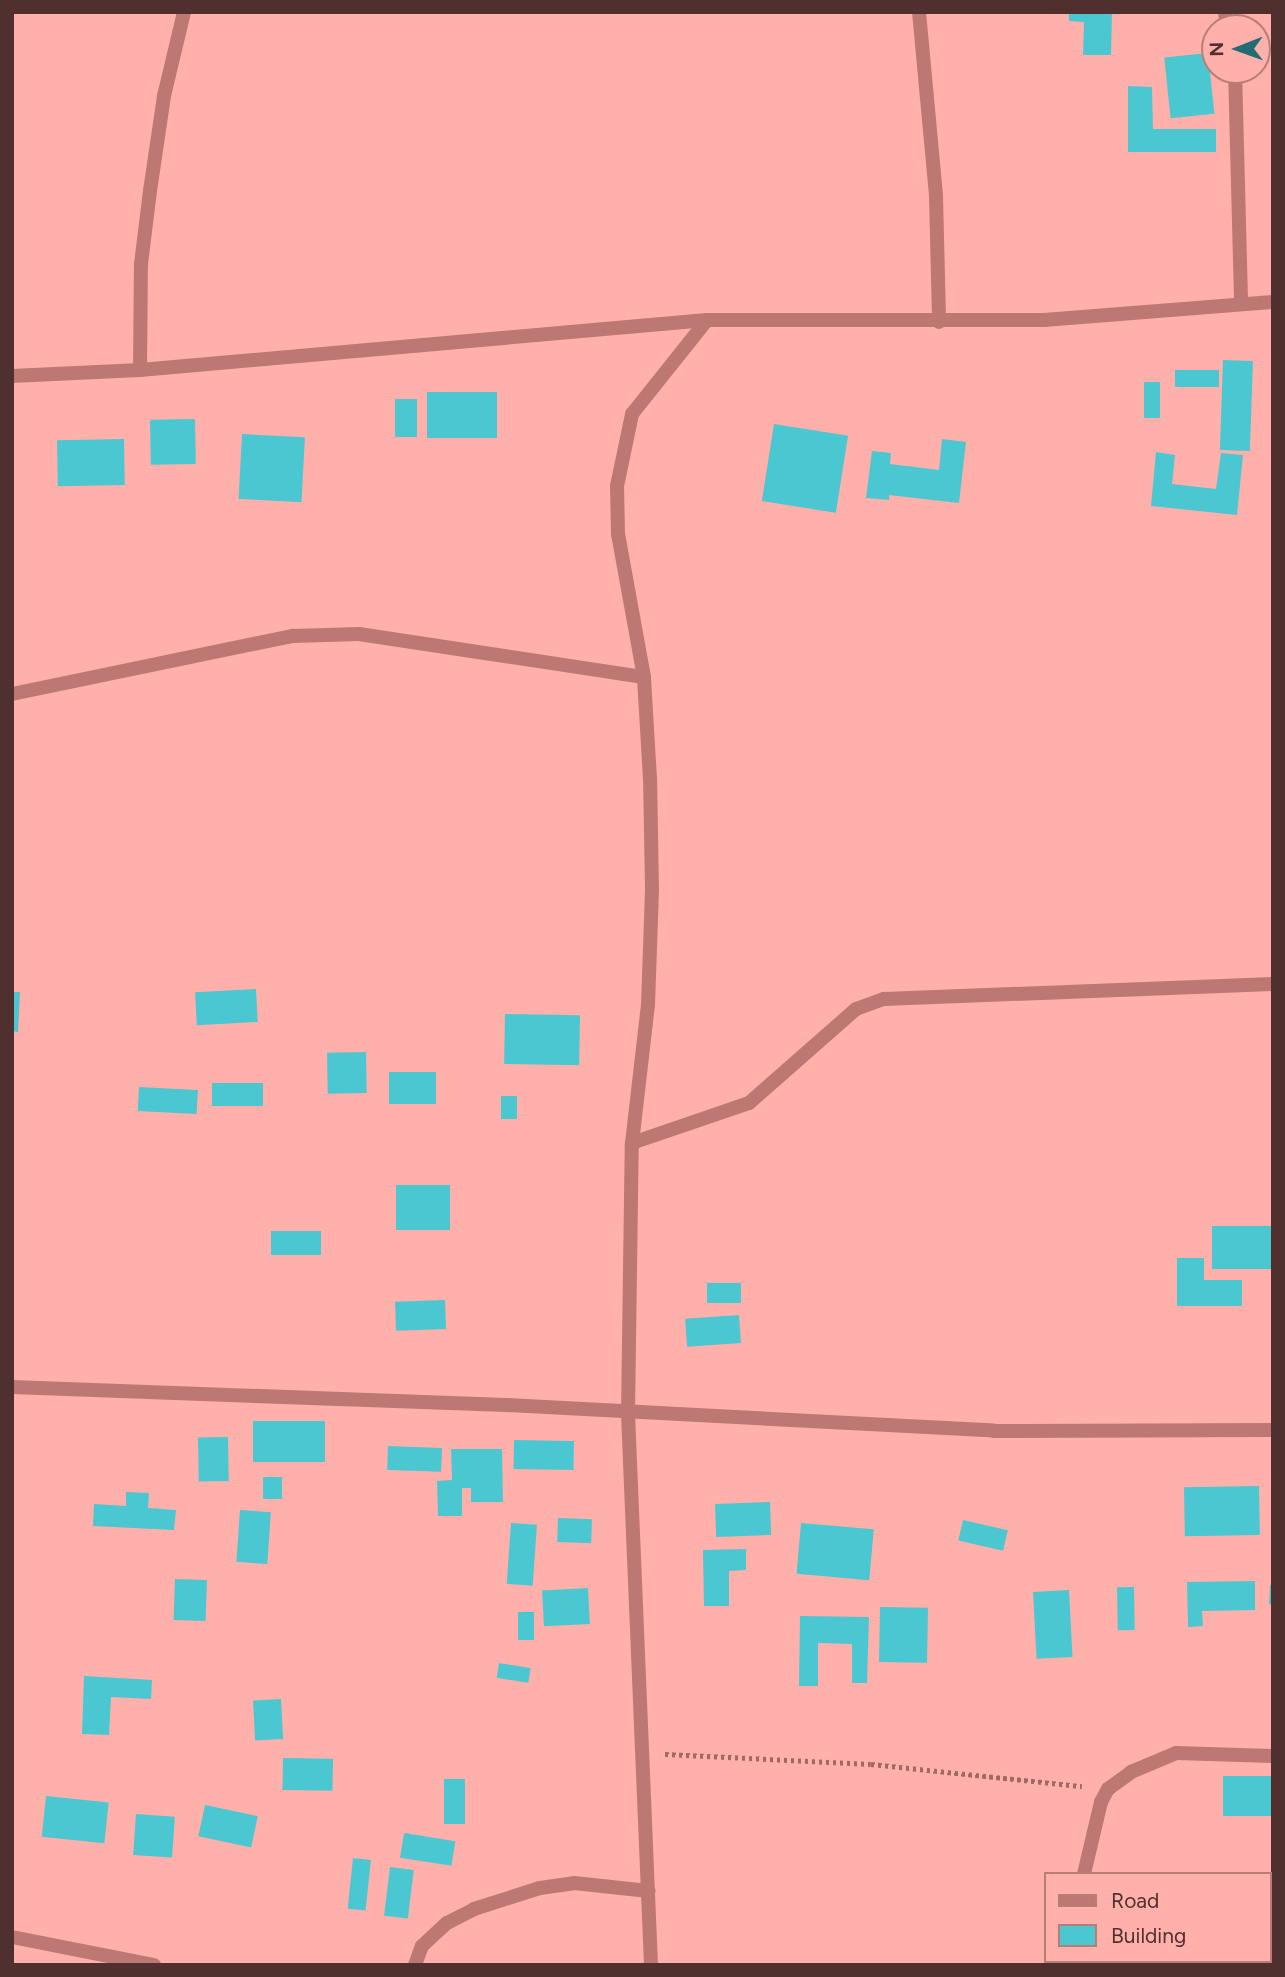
<!DOCTYPE html>
<html>
<head>
<meta charset="utf-8">
<style>
	body { margin:0 }
	#map { position:relative; width:1285px; height:1977px; overflow:hidden; background:#ffb0aa; font-family:Figtree,sans-serif }
	div>[style] { position:absolute }
	.building>* { inset:0; background:#4bc7d2; transform-origin:0 0 }
	.path>* { height:4.5px; margin-top:-2.25px; transform-origin:0; background:repeating-linear-gradient(90deg,#9f6a66 0 3.5px,transparent 0 7px) }
	.street>* { height:14px; margin:-7px; padding:0 7px; transform-origin:7px; border-radius:7px; background:#be7874 }
	span { translate:-50% -50%; white-space:nowrap; text-align:center; line-height:1.15; -webkit-text-stroke:6px #ffb0aa; paint-order:stroke }
	.frame { position:absolute; inset:0; border:14px solid #50302e; pointer-events:none }
	.legend { position:absolute; left:1044px; top:1872px; width:228px; height:91px; box-sizing:border-box; background:#ffb0aa; border:2px solid #b97d78; margin:0; padding:9px 12px; list-style:none; font-size:21px; color:#50302e }
	.legend li { display:flex; align-items:center; gap:14px; height:35px }
	.legend b { width:35px; border:2px solid #b97d78 }
	.north { position:absolute; left:1201px; top:14px; width:70px; height:70px; box-sizing:border-box; background:#ffb0aa; border:2px solid #b97d78; border-radius:50%; rotate:269deg; font-size:19px; font-weight:700; line-height:28px; text-align:center; color:#50302e }
	.north::after { content:''; display:block; margin:auto; width:24px; height:32px; background:#226d74; clip-path:polygon(50% 0,100% 100%,50% 72%,0 100%) }
</style>
</head>
<body>
<div id="map">
	<div class="building">
		<i style="clip-path:polygon(1069px 12px,1112px 12px,1111px 55px,1083px 55px,1084px 22px,1069px 21px)"></i>
		<i style="left:1208px;top:53px;width:61px;height:44px;rotate:84deg"></i>
		<i style="clip-path:polygon(1128px 86px,1152px 87px,1153px 129px,1216px 129px,1216px 152px,1128px 152px)"></i>
		<i style="left:1223px;top:360px;width:30px;height:90px;rotate:2deg"></i>
		<i style="left:1219px;top:370px;width:17px;height:44px;rotate:90deg"></i>
		<i style="left:1144px;top:382px;width:16px;height:36px"></i>
		<i style="left:427px;top:392px;width:70px;height:46px"></i>
		<i style="left:417px;top:399px;width:38px;height:22px;rotate:90deg"></i>
		<i style="left:195px;top:419px;width:45px;height:45px;rotate:89deg"></i>
		<i style="left:774px;top:424px;width:75px;height:78px;rotate:9deg"></i>
		<i style="left:242px;top:434px;width:63px;height:65px;rotate:3deg"></i>
		<i style="left:124px;top:439px;width:46px;height:67px;rotate:89deg"></i>
		<i style="clip-path:polygon(942px 439px,966px 442px,959px 503px,889px 495px,889px 500px,866px 498px,872px 451px,891px 453px,890px 464px,939px 470px)"></i>
		<i style="clip-path:polygon(1156px 452px,1175px 455px,1172px 484px,1216px 489px,1221px 453px,1243px 455px,1237px 515px,1151px 506px)"></i>
		<i style="left:256px;top:989px;width:33px;height:61px;rotate:87deg"></i>
		<i style="clip-path:polygon(12px 992px,20px 992px,18px 1032px,12px 1031px)"></i>
		<i style="left:505px;top:1014px;width:75px;height:50px;rotate:1deg"></i>
		<i style="left:366px;top:1052px;width:41px;height:39px;rotate:89deg"></i>
		<i style="left:389px;top:1072px;width:47px;height:32px"></i>
		<i style="left:212px;top:1083px;width:51px;height:23px"></i>
		<i style="left:139px;top:1087px;width:59px;height:24px;rotate:3deg"></i>
		<i style="left:501px;top:1096px;width:16px;height:23px"></i>
		<i style="left:396px;top:1185px;width:54px;height:45px"></i>
		<i style="left:1212px;top:1226px;width:61px;height:43px"></i>
		<i style="left:271px;top:1231px;width:50px;height:24px"></i>
		<i style="clip-path:polygon(1177px 1258px,1204px 1258px,1204px 1280px,1242px 1280px,1242px 1306px,1177px 1306px)"></i>
		<i style="left:707px;top:1283px;width:34px;height:20px"></i>
		<i style="left:445px;top:1300px;width:29px;height:50px;rotate:88deg"></i>
		<i style="left:739px;top:1315px;width:28px;height:54px;rotate:86deg"></i>
		<i style="left:325px;top:1421px;width:41px;height:72px;rotate:90deg"></i>
		<i style="left:228px;top:1437px;width:44px;height:30px;rotate:89deg"></i>
		<i style="left:514px;top:1440px;width:60px;height:29px;rotate:1deg"></i>
		<i style="left:388px;top:1446px;width:54px;height:24px;rotate:2deg"></i>
		<i style="clip-path:polygon(451px 1449px,502px 1449px,503px 1502px,471px 1502px,471px 1488px,462px 1488px,462px 1516px,438px 1516px,437px 1481px,452px 1480px)"></i>
		<i style="left:263px;top:1477px;width:19px;height:22px"></i>
		<i style="left:1259px;top:1486px;width:49px;height:75px;rotate:89deg"></i>
		<i style="clip-path:polygon(126px 1492px,149px 1493px,148px 1508px,176px 1510px,174px 1530px,93px 1526px,94px 1504px,126px 1506px)"></i>
		<i style="left:770px;top:1502px;width:33px;height:55px;rotate:88deg"></i>
		<i style="left:240px;top:1510px;width:31px;height:52px;rotate:4deg"></i>
		<i style="left:558px;top:1518px;width:34px;height:24px;rotate:2deg"></i>
		<i style="left:963px;top:1520px;width:46px;height:21px;rotate:13deg"></i>
		<i style="left:511px;top:1523px;width:26px;height:61px;rotate:4deg"></i>
		<i style="left:801px;top:1523px;width:73px;height:51px;rotate:5deg"></i>
		<i style="clip-path:polygon(746px 1549px,746px 1570px,729px 1571px,729px 1606px,704px 1606px,703px 1550px)"></i>
		<i style="left:175px;top:1579px;width:32px;height:41px;rotate:2deg"></i>
		<i style="clip-path:polygon(1255px 1581px,1255px 1610px,1202px 1611px,1203px 1626px,1188px 1627px,1187px 1582px)"></i>
		<i style="clip-path:polygon(1270px 1585px,1273px 1586px,1273px 1605px,1269px 1604px)"></i>
		<i style="left:1134px;top:1587px;width:43px;height:17px;rotate:89deg"></i>
		<i style="left:588px;top:1588px;width:36px;height:46px;rotate:87deg"></i>
		<i style="left:1069px;top:1590px;width:67px;height:36px;rotate:87deg"></i>
		<i style="left:880px;top:1607px;width:48px;height:55px;rotate:1deg"></i>
		<i style="left:518px;top:1612px;width:16px;height:28px"></i>
		<i style="clip-path:polygon(800px 1616px,869px 1617px,867px 1683px,852px 1683px,852px 1644px,818px 1643px,818px 1686px,799px 1686px)"></i>
		<i style="left:499px;top:1663px;width:32px;height:15px;rotate:9deg"></i>
		<i style="clip-path:polygon(84px 1676px,152px 1680px,151px 1699px,111px 1697px,109px 1735px,82px 1734px)"></i>
		<i style="left:281px;top:1699px;width:40px;height:28px;rotate:87deg"></i>
		<i style="left:283px;top:1758px;width:50px;height:32px;rotate:1deg"></i>
		<i style="left:1273px;top:1776px;width:40px;height:50px;rotate:90deg"></i>
		<i style="left:444px;top:1779px;width:21px;height:45px"></i>
		<i style="left:46px;top:1796px;width:63px;height:41px;rotate:6deg"></i>
		<i style="left:205px;top:1805px;width:54px;height:32px;rotate:12deg"></i>
		<i style="left:136px;top:1814px;width:39px;height:41px;rotate:4deg"></i>
		<i style="left:404px;top:1833px;width:52px;height:25px;rotate:9deg"></i>
		<i style="left:353px;top:1858px;width:18px;height:51px;rotate:6deg"></i>
		<i style="left:390px;top:1867px;width:24px;height:49px;rotate:7deg"></i>
	</div>
	<div class="path">
		<i style="left:665px;top:1754px;width:206px;rotate:2.8deg"></i>
		<i style="left:871px;top:1764px;width:212px;rotate:6deg"></i>
	</div>
	<div class="street">
		<i style="left:919px;top:12px;width:185px;rotate:84.7deg"></i>
		<i style="left:936px;top:196px;width:126px;rotate:88.6deg"></i>
		<i style="left:1225px;top:12px;width:16px;rotate:83deg"></i>
		<i style="left:1235px;top:70px;width:233px;rotate:88.5deg"></i>
		<i style="left:140px;top:370px;width:106px;rotate:-89.5deg"></i>
		<i style="left:141px;top:264px;width:74px;rotate:-83deg"></i>
		<i style="left:150px;top:191px;width:96px;rotate:-81.6deg"></i>
		<i style="left:164px;top:96px;width:86px;rotate:-76.6deg"></i>
		<i style="left:12px;top:376px;width:128px;rotate:-2.7deg"></i>
		<i style="left:140px;top:370px;width:569px;rotate:-5.04deg"></i>
		<i style="left:707px;top:320px;width:337px"></i>
		<i style="left:1044px;top:320px;width:230px;rotate:-4.5deg"></i>
		<i style="left:12px;top:694px;width:287px;rotate:-11.7deg"></i>
		<i style="left:293px;top:636px;width:66px;rotate:-1.7deg"></i>
		<i style="left:359px;top:634px;width:288px;rotate:8.6deg"></i>
		<i style="left:632px;top:1143px;width:124px;rotate:-18.9deg"></i>
		<i style="left:749px;top:1103px;width:142px;rotate:-41.3deg"></i>
		<i style="left:856px;top:1009px;width:30px;rotate:-20deg"></i>
		<i style="left:884px;top:999px;width:389px;rotate:-2.2deg"></i>
		<i style="left:12px;top:1387px;width:494px;rotate:2.1deg"></i>
		<i style="left:506px;top:1405px;width:489px;rotate:3deg"></i>
		<i style="left:994px;top:1431px;width:279px;rotate:-0.2deg"></i>
		<i style="left:1084px;top:1874px;width:74px;rotate:-76.7deg"></i>
		<i style="left:1101px;top:1802px;width:15px;rotate:-62deg"></i>
		<i style="left:1108px;top:1789px;width:29px;rotate:-36deg"></i>
		<i style="left:1131px;top:1772px;width:49px;rotate:-22.9deg"></i>
		<i style="left:1176px;top:1753px;width:97px;rotate:1.8deg"></i>
		<i style="left:12px;top:1937px;width:145px;rotate:11.2deg"></i>
		<i style="left:415px;top:1965px;width:20px;rotate:-70deg"></i>
		<i style="left:422px;top:1946px;width:34px;rotate:-43deg"></i>
		<i style="left:447px;top:1923px;width:30px;rotate:-27deg"></i>
		<i style="left:474px;top:1909px;width:69px;rotate:-17.7deg"></i>
		<i style="left:540px;top:1888px;width:34px;rotate:-8deg"></i>
		<i style="left:574px;top:1883px;width:75px;rotate:6.1deg"></i>
		<i style="left:651px;top:1965px;width:552px;rotate:-92.39deg"></i>
		<i style="left:628px;top:1413px;width:270px;rotate:-89.2deg"></i>
		<i style="left:632px;top:1143px;width:139px;rotate:-83.4deg"></i>
		<i style="left:648px;top:1005px;width:116px;rotate:-88deg"></i>
		<i style="left:652px;top:889px;width:110px;rotate:-91deg"></i>
		<i style="left:650px;top:779px;width:102px;rotate:-93.4deg"></i>
		<i style="left:644px;top:677px;width:145px;rotate:-100.3deg"></i>
		<i style="left:618px;top:534px;width:48px;rotate:-91.2deg"></i>
		<i style="left:617px;top:486px;width:74px;rotate:-78.2deg"></i>
		<i style="left:632px;top:414px;width:120px;rotate:-51.4deg"></i>
		<i style="left:1064px;top:1965px;width:4px;rotate:-76deg"></i>
	</div>
	<div class="frame"></div>
	<ul class="legend">
	<li><b style="height:9px;background:#be7874"></b>Road</li>
	<li><b style="height:19px;background:#4bc7d2"></b>Building</li>
	</ul>
	<div class="north">N</div>
</div>
</body>
</html>
